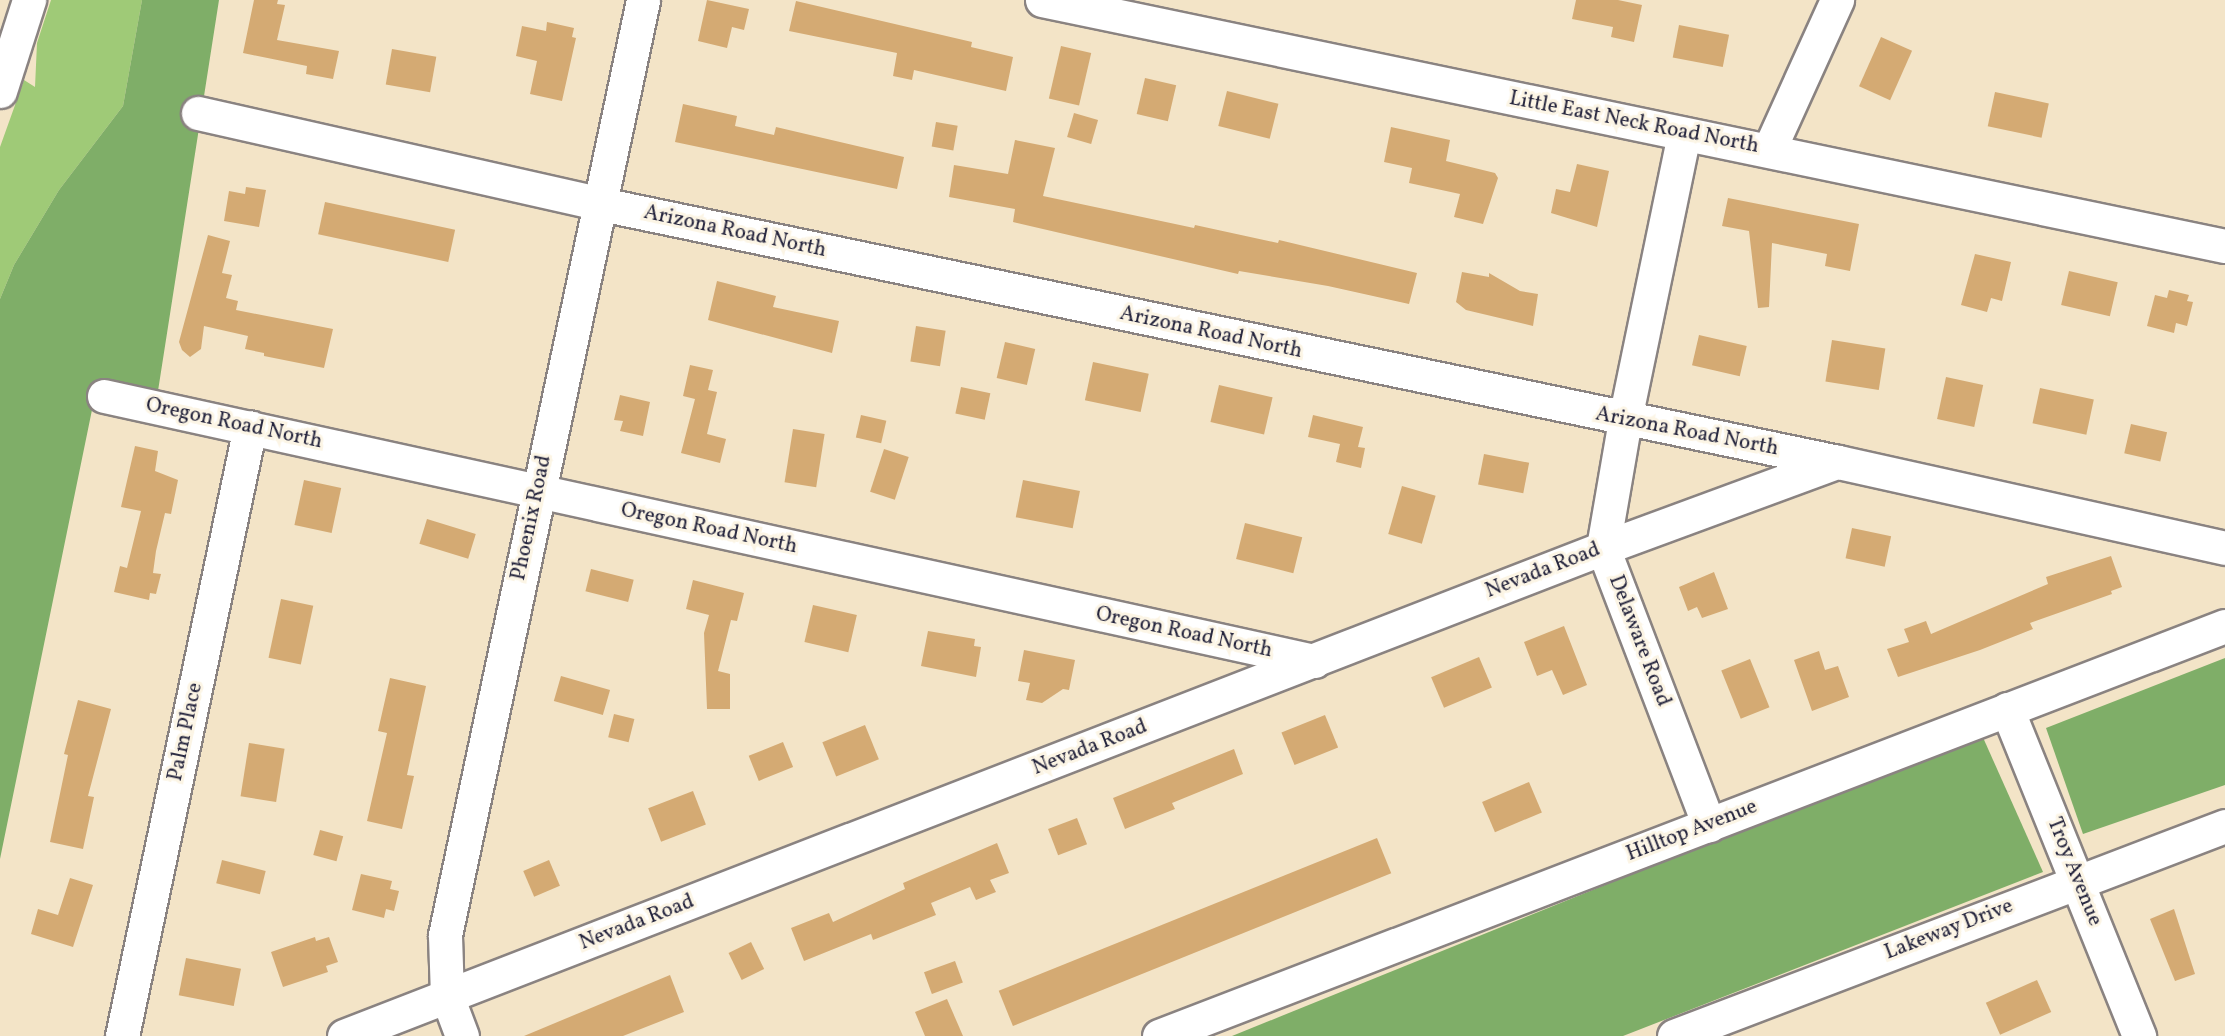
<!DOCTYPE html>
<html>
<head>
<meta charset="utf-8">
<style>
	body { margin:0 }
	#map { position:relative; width:2225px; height:1036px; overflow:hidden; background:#f3e4c7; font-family:Vollkorn,serif }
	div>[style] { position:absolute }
	.green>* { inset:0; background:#9fca77 }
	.forest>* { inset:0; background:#7fae68 }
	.building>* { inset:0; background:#d4aa73; transform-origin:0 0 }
	.roads { filter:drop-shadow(2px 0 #8a8381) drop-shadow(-2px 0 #8a8381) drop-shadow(0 2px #8a8381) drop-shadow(0 -2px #8a8381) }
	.minor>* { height:33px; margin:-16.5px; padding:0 16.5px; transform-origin:16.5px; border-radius:16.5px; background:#fff }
	.major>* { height:33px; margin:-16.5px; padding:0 16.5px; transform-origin:16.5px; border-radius:16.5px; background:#fff }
	.highway>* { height:33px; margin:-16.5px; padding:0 16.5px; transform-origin:16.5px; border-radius:16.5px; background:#fff }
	span { translate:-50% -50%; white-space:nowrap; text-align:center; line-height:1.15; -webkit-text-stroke:6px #fcf5e5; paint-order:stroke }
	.street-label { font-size:21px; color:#22223b }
</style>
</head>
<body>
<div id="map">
	<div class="green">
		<i style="clip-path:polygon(51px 0,142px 0,123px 106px,59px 190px,14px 265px,0 299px,0 147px,24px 80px,35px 87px,37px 43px)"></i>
	</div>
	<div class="forest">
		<i style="clip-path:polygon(142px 0,219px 0,153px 423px,93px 405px,0 859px,0 299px,14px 265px,59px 190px,123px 106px)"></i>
		<i style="clip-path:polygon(2225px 658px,2225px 785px,2083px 834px,2046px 728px)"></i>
		<i style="clip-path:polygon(1981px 733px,2043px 872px,1623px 1036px,1232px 1036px)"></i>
	</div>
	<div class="building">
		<i style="clip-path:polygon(254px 0,278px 0,277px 4px,285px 5px,277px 40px,339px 51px,333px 79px,306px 74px,307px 66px,243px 53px)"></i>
		<i style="clip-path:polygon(707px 0,749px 9px,744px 30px,732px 27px,727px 48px,698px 41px)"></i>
		<i style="clip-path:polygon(1576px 0,1618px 0,1642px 5px,1634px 42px,1611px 37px,1613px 27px,1572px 19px)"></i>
		<i style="clip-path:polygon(796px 1px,972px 42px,971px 47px,1013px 57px,1006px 91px,914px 70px,912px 80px,893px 76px,897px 53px,789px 31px)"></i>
		<i style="clip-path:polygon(547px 22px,574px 28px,572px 37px,576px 38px,562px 101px,530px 94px,537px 61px,516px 56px,522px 26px,546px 31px)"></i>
		<i style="left:1679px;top:25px;width:51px;height:33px;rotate:11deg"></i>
		<i style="left:1881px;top:37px;width:34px;height:54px;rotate:24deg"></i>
		<i style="left:1061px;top:46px;width:31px;height:54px;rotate:13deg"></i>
		<i style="left:392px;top:49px;width:45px;height:36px;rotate:10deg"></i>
		<i style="left:1145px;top:78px;width:32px;height:37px;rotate:13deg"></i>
		<i style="left:1227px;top:91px;width:53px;height:36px;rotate:14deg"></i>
		<i style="left:1995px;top:92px;width:55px;height:35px;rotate:12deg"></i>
		<i style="clip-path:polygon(683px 104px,737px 116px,735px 126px,774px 135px,776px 127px,904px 157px,897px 189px,675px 142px)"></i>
		<i style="left:1074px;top:113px;width:25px;height:25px;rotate:16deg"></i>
		<i style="left:936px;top:122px;width:22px;height:25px;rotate:10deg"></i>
		<i style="clip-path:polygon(1391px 127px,1450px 140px,1446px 161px,1495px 173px,1498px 178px,1483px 224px,1454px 217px,1460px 194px,1409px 183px,1412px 168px,1384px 162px)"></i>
		<i style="clip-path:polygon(1015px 140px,1055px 148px,1043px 196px,1194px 228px,1195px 225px,1278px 243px,1279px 240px,1417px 273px,1409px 304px,1328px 286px,1239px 271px,1238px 274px,1086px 239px,1013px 222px,1015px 209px,949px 197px,954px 165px,1008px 174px)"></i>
		<i style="clip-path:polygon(1577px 164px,1609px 171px,1597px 227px,1551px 213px,1556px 189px,1570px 192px)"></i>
		<i style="clip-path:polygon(246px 187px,266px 190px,259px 227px,224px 221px,229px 191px,245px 194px)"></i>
		<i style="clip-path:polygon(1728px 198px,1859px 224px,1850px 271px,1825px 266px,1827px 254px,1772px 243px,1769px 307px,1758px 308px,1749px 231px,1722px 226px)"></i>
		<i style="left:325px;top:202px;width:133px;height:33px;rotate:12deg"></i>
		<i style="clip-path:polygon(208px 235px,230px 241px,222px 273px,232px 275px,226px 298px,238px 301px,236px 310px,333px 329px,324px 368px,264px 356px,264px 353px,245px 349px,248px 336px,204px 326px,201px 349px,190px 357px,182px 350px,179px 342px)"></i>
		<i style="clip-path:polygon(1975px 254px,2011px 262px,2002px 301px,1991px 298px,1987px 312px,1961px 305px)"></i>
		<i style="left:2069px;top:271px;width:50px;height:35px;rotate:13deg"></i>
		<i style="clip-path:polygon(1462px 272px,1489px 277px,1489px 273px,1520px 291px,1538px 294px,1533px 326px,1466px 310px,1456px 302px)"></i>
		<i style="clip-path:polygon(717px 281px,776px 296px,773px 307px,839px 321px,832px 353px,708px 320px)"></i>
		<i style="clip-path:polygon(2169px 290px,2189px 295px,2187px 301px,2193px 302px,2187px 326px,2176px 323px,2174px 333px,2147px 326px,2155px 295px,2167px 298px)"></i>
		<i style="left:916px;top:326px;width:30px;height:36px;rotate:9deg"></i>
		<i style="left:1699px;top:335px;width:49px;height:31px;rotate:13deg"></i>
		<i style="left:1832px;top:340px;width:54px;height:42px;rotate:9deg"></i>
		<i style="left:1005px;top:342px;width:31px;height:37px;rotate:13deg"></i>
		<i style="left:1093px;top:362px;width:57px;height:39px;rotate:12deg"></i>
		<i style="clip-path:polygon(690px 365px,713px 370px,708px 390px,717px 392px,707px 434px,726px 439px,720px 463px,681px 453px,695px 399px,683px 396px)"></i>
		<i style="left:1946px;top:377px;width:38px;height:43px;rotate:12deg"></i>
		<i style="left:1219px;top:385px;width:55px;height:38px;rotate:13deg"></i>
		<i style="left:961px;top:387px;width:30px;height:27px;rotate:12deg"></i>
		<i style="left:2040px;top:388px;width:55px;height:36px;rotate:12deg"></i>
		<i style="clip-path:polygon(620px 395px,650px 402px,643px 436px,620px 431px,623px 421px,614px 420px)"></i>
		<i style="left:861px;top:415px;width:26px;height:23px;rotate:13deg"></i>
		<i style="clip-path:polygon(1313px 415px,1363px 427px,1358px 447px,1365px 448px,1361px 468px,1336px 462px,1340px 444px,1308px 437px)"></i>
		<i style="left:2131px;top:424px;width:37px;height:30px;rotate:13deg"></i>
		<i style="left:793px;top:429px;width:32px;height:54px;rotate:9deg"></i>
		<i style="clip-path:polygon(135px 446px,158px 451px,155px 471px,178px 480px,171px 514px,165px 513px,156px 551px,153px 573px,161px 574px,156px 594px,150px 593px,149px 600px,114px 592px,120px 566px,127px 568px,141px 511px,121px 507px)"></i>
		<i style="left:884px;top:449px;width:26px;height:45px;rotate:18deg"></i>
		<i style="left:1484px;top:454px;width:46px;height:31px;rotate:11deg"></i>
		<i style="left:304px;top:480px;width:38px;height:46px;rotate:12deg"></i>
		<i style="left:1023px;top:480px;width:58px;height:38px;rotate:11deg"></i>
		<i style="left:1402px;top:486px;width:35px;height:50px;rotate:16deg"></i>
		<i style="left:427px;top:519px;width:51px;height:26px;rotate:17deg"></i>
		<i style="left:1245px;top:523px;width:59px;height:37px;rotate:14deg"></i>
		<i style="left:1852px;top:528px;width:40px;height:31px;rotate:12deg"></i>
		<i style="clip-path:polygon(2111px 556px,2122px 587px,2111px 591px,2112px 594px,2030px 623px,2033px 629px,1980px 650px,1898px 677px,1887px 649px,1909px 642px,1904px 629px,1926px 621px,1931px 634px,2048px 584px,2046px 577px)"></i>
		<i style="left:591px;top:569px;width:44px;height:23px;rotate:14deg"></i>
		<i style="clip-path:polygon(1714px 572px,1728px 609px,1702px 618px,1697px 607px,1688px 611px,1679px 587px)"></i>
		<i style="clip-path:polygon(693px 580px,744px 593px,737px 621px,731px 620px,718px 671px,730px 674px,730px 709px,707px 709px,704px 633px,709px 615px,686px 609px)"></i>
		<i style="left:281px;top:599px;width:33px;height:60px;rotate:12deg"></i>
		<i style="left:813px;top:605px;width:45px;height:38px;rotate:13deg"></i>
		<i style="clip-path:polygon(1564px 626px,1587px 685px,1563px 695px,1552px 670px,1537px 676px,1524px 642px)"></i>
		<i style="clip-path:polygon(928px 631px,975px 639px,974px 646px,981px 647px,976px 677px,921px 666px)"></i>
		<i style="clip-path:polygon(1024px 650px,1075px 660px,1069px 690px,1063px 689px,1042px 703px,1026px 700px,1030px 683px,1018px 681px)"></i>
		<i style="clip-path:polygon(1819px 651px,1825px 670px,1838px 666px,1849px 697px,1812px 711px,1794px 660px)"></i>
		<i style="left:1479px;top:657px;width:33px;height:52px;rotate:67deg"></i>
		<i style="left:1750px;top:659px;width:52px;height:31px;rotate:68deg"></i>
		<i style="left:561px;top:676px;width:51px;height:26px;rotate:16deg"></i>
		<i style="clip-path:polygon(390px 678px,426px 686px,407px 775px,414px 776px,402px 829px,367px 821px,387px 733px,378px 731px)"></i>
		<i style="clip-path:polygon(78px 700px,111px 709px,88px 796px,94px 797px,83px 849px,50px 842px,68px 755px,64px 754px)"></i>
		<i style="left:614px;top:714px;width:21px;height:24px;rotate:14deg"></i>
		<i style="left:1325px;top:715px;width:35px;height:47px;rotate:68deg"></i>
		<i style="left:865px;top:725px;width:37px;height:46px;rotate:68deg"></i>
		<i style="left:783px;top:742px;width:27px;height:37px;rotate:68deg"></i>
		<i style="left:249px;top:743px;width:36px;height:54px;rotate:9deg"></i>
		<i style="clip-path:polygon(1234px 749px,1243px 774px,1172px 803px,1175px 809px,1125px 829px,1113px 798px)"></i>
		<i style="left:1529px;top:782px;width:33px;height:51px;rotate:67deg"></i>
		<i style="left:693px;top:791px;width:36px;height:48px;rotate:69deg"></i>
		<i style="left:1077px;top:818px;width:28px;height:31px;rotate:69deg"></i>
		<i style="left:320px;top:830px;width:24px;height:26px;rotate:15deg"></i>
		<i style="left:1377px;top:838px;width:38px;height:408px;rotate:68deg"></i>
		<i style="clip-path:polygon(997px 843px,1009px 873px,990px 880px,996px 892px,976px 900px,970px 887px,931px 903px,936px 915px,873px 940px,871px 934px,804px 961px,791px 928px,829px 913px,833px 922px,905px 889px,903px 883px)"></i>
		<i style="left:222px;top:860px;width:45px;height:24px;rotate:14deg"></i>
		<i style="left:549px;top:860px;width:28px;height:28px;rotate:67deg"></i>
		<i style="clip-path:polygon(361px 874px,392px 881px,390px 889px,399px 891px,394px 911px,386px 909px,384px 918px,352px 910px)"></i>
		<i style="clip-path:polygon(70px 878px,93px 885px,73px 947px,31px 934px,38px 909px,58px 915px)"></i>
		<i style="clip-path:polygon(2174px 909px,2195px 974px,2175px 981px,2150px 919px)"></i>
		<i style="clip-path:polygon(315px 937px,316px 941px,329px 937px,338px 962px,326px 966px,328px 972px,283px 987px,271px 952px)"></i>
		<i style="left:751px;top:942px;width:30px;height:25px;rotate:64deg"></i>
		<i style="left:186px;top:958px;width:56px;height:38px;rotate:11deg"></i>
		<i style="left:955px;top:961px;width:23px;height:33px;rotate:70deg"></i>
		<i style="clip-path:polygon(670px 975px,684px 1012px,623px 1036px,524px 1036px)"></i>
		<i style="left:2037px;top:980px;width:35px;height:56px;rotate:66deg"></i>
		<i style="clip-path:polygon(947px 999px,963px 1036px,925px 1036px,915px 1012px)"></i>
	</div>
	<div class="roads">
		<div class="minor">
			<i style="left:198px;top:113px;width:413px;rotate:12.7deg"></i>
			<i style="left:601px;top:204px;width:1264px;rotate:11.78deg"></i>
			<i style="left:1838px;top:462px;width:396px;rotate:12.5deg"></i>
			<i style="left:1684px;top:134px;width:292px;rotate:101.7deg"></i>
			<i style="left:1625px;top:420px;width:130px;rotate:99.8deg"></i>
			<i style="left:1603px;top:548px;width:297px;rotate:69.1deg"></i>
			<i style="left:1769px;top:150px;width:165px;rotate:-65.6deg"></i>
			<i style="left:104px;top:396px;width:1239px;rotate:12.35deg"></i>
			<i style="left:2007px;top:709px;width:353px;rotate:68deg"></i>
			<i style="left:122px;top:1036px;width:622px;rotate:-78.13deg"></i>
			<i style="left:344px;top:1036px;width:1350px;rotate:-21.19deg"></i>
			<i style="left:1603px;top:548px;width:249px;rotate:-20.2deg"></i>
			<i style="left:462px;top:1036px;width:43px;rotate:-110.6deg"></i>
			<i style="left:447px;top:996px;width:61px;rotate:-91.9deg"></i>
			<i style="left:445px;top:935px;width:956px;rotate:-78.04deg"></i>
			<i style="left:1159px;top:1036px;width:1142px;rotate:-21.04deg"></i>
			<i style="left:1674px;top:1036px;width:590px;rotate:-20.86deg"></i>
		</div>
		<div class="major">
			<i style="left:1042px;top:0;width:1208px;rotate:11.75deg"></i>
		</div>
		<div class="highway">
			<i style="left:0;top:91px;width:96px;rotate:-72.3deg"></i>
		</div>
	</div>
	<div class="street-label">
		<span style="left:1634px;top:123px;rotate:11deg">Little East Neck Road North</span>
		<span style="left:735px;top:232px;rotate:12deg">Arizona Road North</span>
		<span style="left:1211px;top:333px;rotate:12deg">Arizona Road North</span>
		<span style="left:234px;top:424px;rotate:12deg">Oregon Road North</span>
		<span style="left:1687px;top:432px;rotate:11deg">Arizona Road North</span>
		<span style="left:532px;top:518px;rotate:-78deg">Phoenix Road</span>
		<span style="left:709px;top:529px;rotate:12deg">Oregon Road North</span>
		<span style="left:1543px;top:571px;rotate:-21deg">Nevada Road</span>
		<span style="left:1184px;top:633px;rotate:12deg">Oregon Road North</span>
		<span style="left:1639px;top:641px;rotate:69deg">Delaware Road</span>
		<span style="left:186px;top:732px;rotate:-78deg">Palm Place</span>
		<span style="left:1090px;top:748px;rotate:-21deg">Nevada Road</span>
		<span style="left:1692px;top:831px;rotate:-21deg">Hilltop Avenue</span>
		<span style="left:2074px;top:872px;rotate:68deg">Troy Avenue</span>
		<span style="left:637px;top:923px;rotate:-21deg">Nevada Road</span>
		<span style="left:1949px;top:930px;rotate:-21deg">Lakeway Drive</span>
	</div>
</div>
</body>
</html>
